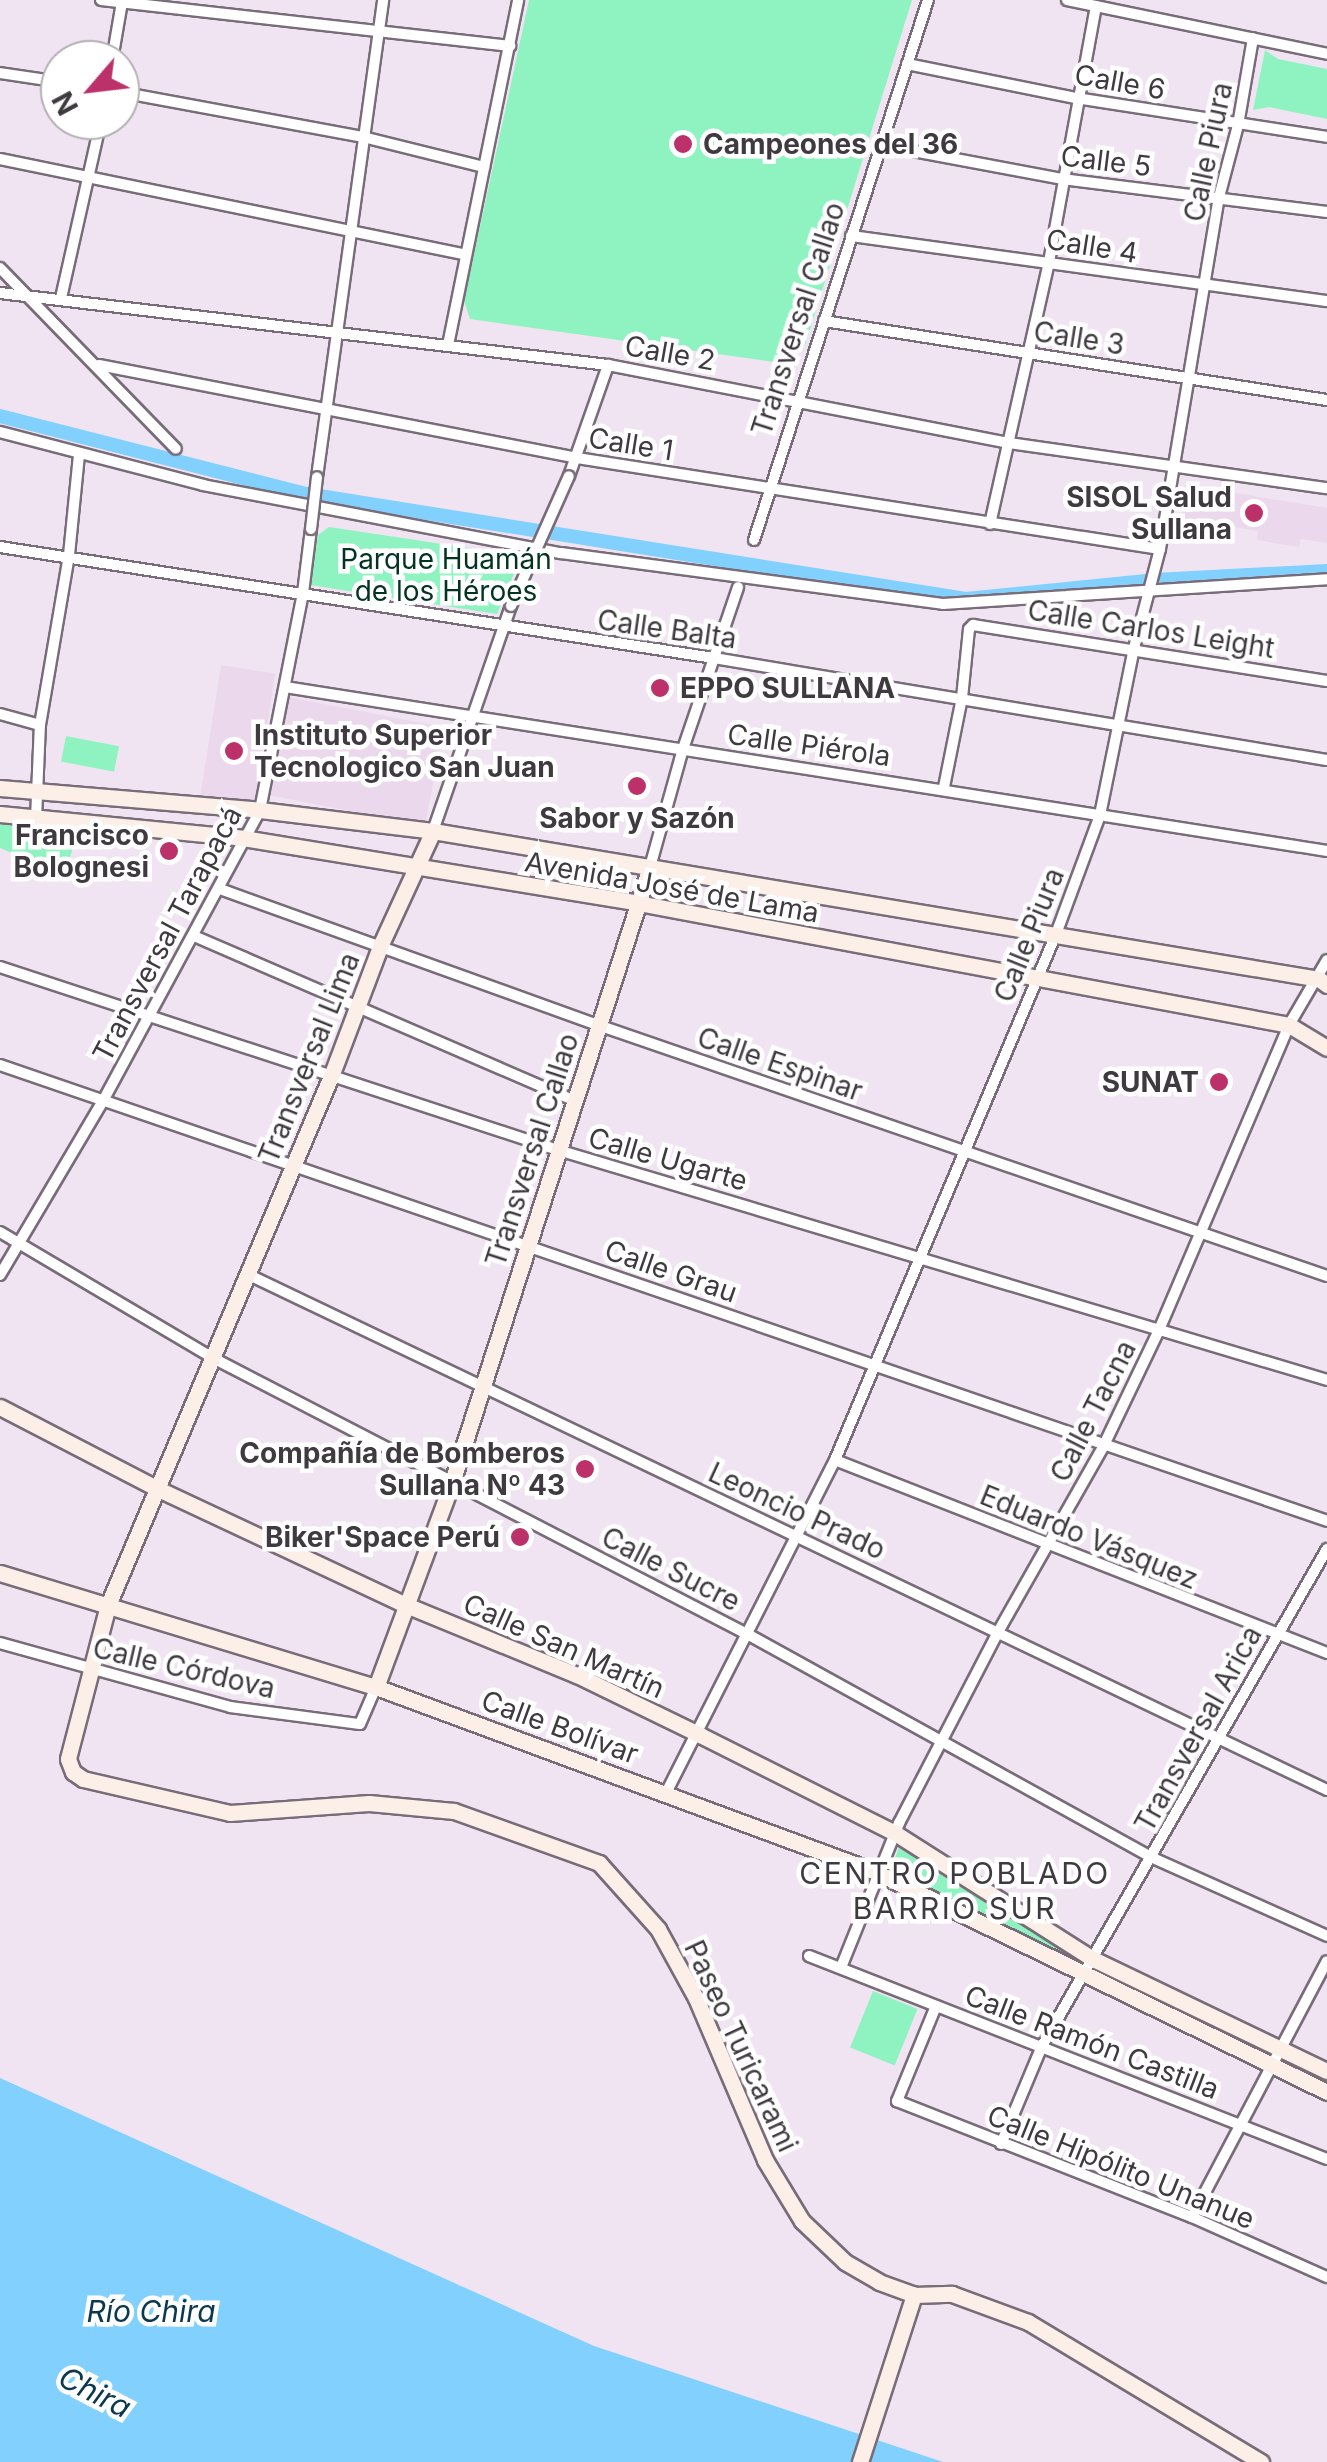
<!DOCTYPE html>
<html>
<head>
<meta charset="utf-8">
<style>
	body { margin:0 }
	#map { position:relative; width:1327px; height:2462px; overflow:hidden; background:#f1e4f2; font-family:Inter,sans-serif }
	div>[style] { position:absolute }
	.built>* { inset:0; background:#ebd8ec; transform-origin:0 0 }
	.green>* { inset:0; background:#8ef3c0; transform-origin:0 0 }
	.water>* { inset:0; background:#81d0fd }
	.canal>* { height:14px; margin:-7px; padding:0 7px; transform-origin:7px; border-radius:7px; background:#81d0fd }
	.roads { filter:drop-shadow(2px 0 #786c79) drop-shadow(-2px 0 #786c79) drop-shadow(0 2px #786c79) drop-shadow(0 -2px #786c79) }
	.street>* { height:10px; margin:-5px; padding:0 5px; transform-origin:5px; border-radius:5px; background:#fff }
	.secondary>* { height:15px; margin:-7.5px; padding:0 7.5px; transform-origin:7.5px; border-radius:7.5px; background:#fbefe8 }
	.bridges { filter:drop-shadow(2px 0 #786c79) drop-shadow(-2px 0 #786c79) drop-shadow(0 2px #786c79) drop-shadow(0 -2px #786c79) }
	.street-bridge>* { height:10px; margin:-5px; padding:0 5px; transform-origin:5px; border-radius:5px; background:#fff }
	.dots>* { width:28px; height:28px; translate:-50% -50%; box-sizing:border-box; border:5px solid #fff; border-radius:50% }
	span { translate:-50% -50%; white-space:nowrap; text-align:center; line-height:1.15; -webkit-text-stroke:9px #fff; paint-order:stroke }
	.street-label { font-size:28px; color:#3f3a40 }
	.poi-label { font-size:28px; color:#3f3a40; font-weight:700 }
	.left { translate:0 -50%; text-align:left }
	.right { translate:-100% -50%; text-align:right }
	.park-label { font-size:28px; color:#033420 }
	.neighbourhood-label { font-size:30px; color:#3f3a40; letter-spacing:2.5px }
	.water-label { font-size:30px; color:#0a394f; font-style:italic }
	.north { position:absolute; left:40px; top:40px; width:100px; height:100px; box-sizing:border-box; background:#fff; border:2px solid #b2b0b3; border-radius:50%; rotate:242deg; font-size:28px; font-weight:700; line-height:40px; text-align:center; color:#3f3a40 }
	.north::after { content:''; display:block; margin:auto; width:35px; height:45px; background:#bc3169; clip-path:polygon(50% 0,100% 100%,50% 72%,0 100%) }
</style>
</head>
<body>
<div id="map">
	<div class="built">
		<i style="clip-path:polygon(1186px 485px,1327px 508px,1327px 543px,1301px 539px,1299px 547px,1257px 540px,1258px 531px,1181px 518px)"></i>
		<i style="left:221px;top:665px;width:55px;height:133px;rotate:9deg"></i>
		<i style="left:288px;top:697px;width:159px;height:100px;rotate:11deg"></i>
	</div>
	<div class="green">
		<i style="clip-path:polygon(529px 0,912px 0,804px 349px,774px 362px,470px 319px,464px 301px)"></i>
		<i style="clip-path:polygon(1265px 50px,1278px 59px,1327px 69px,1327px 119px,1269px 107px,1253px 110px)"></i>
		<i style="clip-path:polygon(329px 527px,509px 554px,519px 562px,497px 614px,310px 585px,318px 535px)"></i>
		<i style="left:66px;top:736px;width:54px;height:26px;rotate:11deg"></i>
		<i style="clip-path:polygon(0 816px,79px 831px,64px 874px,0 848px)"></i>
		<i style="clip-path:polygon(901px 1841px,1074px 1952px,1069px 1961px,890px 1873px)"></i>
		<i style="left:873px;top:1991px;width:48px;height:61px;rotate:22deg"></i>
	</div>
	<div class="water">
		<i style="clip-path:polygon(0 2078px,594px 2346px,943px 2462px,0 2462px)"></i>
	</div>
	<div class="canal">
		<i style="left:0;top:416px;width:317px;rotate:14.3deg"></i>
		<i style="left:307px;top:494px;width:667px;rotate:9.05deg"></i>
		<i style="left:966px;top:599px;width:181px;rotate:-5.7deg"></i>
		<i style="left:1155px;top:580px;width:172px;rotate:-3deg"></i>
	</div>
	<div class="roads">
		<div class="street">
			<i style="left:101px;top:0;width:412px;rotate:6.4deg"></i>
			<i style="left:1067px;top:0;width:266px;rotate:11.7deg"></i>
			<i style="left:112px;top:60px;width:59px;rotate:-80.2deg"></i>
			<i style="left:907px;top:64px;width:172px;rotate:11.4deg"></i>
			<i style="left:1076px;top:98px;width:254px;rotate:8.8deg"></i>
			<i style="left:0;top:73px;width:61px;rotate:8.5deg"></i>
			<i style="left:120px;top:92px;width:247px;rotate:10.5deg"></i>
			<i style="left:363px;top:137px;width:125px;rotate:13.9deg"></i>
			<i style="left:881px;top:145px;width:184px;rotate:10.6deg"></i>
			<i style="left:1062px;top:179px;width:267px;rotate:7.1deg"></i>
			<i style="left:0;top:159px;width:474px;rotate:11.6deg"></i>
			<i style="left:851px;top:236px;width:480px;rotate:7.8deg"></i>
			<i style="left:0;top:268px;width:252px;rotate:45.8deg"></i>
			<i style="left:0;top:293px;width:612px;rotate:6.75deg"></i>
			<i style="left:608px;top:365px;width:409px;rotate:11deg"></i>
			<i style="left:1009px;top:443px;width:321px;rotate:8.1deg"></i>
			<i style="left:61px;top:298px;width:182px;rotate:-77.3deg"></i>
			<i style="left:824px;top:321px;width:509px;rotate:8.93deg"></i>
			<i style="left:448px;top:345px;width:352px;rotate:-78.5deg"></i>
			<i style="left:99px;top:365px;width:487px;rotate:11deg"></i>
			<i style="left:577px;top:458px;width:590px;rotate:8.87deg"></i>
			<i style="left:0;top:432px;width:210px;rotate:14.6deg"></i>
			<i style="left:203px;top:485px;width:364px;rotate:10.8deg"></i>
			<i style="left:561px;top:553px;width:385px;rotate:7.6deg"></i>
			<i style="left:943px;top:604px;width:385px;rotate:-3.7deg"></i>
			<i style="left:569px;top:476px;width:118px;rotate:-70.6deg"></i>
			<i style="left:317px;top:477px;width:482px;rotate:-82.1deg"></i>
			<i style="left:990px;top:524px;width:269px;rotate:-77.3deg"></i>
			<i style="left:1049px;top:262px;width:260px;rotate:-79.6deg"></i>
			<i style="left:754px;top:540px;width:567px;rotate:-72.14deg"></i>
			<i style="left:0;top:547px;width:723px;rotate:8.84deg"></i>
			<i style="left:714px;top:658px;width:621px;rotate:9.45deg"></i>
			<i style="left:285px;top:687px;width:1055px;rotate:8.94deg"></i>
			<i style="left:0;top:714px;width:41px;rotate:15.4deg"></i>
			<i style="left:944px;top:787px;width:91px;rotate:-78.6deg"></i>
			<i style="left:962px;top:698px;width:69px;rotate:-84.2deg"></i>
			<i style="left:969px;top:629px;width:6px;rotate:-45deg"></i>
			<i style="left:973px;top:625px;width:358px;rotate:9deg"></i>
			<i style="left:36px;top:819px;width:94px;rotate:-87.6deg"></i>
			<i style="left:40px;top:725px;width:172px;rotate:-80.3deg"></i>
			<i style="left:69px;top:555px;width:101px;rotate:-84.3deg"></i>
			<i style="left:433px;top:831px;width:238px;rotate:-70.9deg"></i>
			<i style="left:650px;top:867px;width:123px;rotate:-74.4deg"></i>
			<i style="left:683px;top:749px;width:171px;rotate:-71.2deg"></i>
			<i style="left:220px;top:889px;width:402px;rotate:19.8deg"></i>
			<i style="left:598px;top:1025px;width:771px;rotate:19deg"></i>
			<i style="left:194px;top:936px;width:413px;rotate:23.4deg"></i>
			<i style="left:0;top:967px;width:587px;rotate:18.16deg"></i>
			<i style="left:558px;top:1150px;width:803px;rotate:16.65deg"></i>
			<i style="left:0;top:1065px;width:1403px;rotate:18.96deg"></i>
			<i style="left:0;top:1232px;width:245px;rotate:30.6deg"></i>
			<i style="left:211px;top:1357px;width:606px;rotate:27.33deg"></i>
			<i style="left:749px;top:1635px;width:461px;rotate:28.9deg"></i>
			<i style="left:1153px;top:1858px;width:191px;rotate:24.1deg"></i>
			<i style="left:247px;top:1274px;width:1197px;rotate:25.54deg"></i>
			<i style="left:0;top:1275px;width:204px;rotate:-59.4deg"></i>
			<i style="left:104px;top:1099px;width:328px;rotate:-61.6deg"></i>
			<i style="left:260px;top:810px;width:221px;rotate:-78.8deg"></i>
			<i style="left:303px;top:593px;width:64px;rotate:-82.9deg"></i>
			<i style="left:835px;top:1460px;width:529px;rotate:21.42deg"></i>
			<i style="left:0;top:1643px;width:239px;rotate:15.5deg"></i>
			<i style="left:230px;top:1707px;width:131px;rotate:7.5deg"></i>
			<i style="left:360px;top:1724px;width:40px;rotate:-66.6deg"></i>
			<i style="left:667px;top:1791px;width:371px;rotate:-63.1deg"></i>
			<i style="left:835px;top:1460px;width:571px;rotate:-67.21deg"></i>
			<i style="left:1056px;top:934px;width:127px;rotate:-69.7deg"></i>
			<i style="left:1100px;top:815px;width:170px;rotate:-78.5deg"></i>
			<i style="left:1134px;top:648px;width:102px;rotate:-75.3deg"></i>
			<i style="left:1160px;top:549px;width:357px;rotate:-80.5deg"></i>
			<i style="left:1219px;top:197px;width:74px;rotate:-75.2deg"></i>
			<i style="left:1238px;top:125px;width:88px;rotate:-80.2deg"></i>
			<i style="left:809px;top:1956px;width:556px;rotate:21.4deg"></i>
			<i style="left:842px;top:1965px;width:153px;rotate:-68.1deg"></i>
			<i style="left:899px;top:1823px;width:215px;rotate:-62.6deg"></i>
			<i style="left:998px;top:1632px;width:213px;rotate:-60.4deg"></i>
			<i style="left:1103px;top:1447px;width:130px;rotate:-64.4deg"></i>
			<i style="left:1159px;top:1330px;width:332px;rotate:-66.9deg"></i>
			<i style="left:1289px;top:1025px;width:75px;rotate:-59.7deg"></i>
			<i style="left:936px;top:2006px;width:103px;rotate:112.3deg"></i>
			<i style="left:897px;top:2101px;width:317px;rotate:21.5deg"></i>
			<i style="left:1192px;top:2217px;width:148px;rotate:24deg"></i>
			<i style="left:1001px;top:2144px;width:106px;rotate:-67.3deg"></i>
			<i style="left:1042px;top:2046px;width:573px;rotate:-60.17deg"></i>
			<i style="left:1192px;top:2217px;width:289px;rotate:-62.2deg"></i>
		</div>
		<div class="secondary">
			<i style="left:0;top:788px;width:261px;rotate:4.8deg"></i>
			<i style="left:260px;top:810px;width:174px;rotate:6.9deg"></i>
			<i style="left:433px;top:831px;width:898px;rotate:9.48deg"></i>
			<i style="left:1319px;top:979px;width:10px;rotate:37deg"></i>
			<i style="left:0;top:814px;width:244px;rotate:5.6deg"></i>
			<i style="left:243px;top:838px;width:400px;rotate:9.3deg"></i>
			<i style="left:638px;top:903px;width:662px;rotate:10.61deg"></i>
			<i style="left:1289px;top:1025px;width:44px;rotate:31.2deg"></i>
			<i style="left:433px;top:831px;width:124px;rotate:114.7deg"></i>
			<i style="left:381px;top:944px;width:141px;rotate:110.7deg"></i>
			<i style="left:331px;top:1076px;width:574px;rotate:112.86deg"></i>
			<i style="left:108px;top:1605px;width:159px;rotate:104.6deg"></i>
			<i style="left:68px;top:1759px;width:14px;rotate:69deg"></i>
			<i style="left:73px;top:1772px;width:12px;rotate:35deg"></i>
			<i style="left:83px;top:1779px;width:151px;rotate:13deg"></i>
			<i style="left:230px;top:1813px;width:139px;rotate:-4.1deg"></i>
			<i style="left:369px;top:1803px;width:85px;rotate:5.4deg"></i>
			<i style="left:454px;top:1811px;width:154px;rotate:19.7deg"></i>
			<i style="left:599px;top:1863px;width:89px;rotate:48.2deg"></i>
			<i style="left:658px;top:1929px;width:79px;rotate:61.2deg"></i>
			<i style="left:696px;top:1998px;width:176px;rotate:66.9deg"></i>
			<i style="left:765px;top:2160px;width:71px;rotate:58.8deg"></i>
			<i style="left:802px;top:2221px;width:59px;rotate:43.6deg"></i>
			<i style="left:845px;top:2262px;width:39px;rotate:30deg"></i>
			<i style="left:879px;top:2282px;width:37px;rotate:20deg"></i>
			<i style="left:914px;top:2295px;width:38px;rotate:-2deg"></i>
			<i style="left:952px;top:2294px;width:81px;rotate:20.2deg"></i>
			<i style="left:1028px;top:2322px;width:272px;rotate:31deg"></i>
			<i style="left:0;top:1407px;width:178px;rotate:27.4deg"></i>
			<i style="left:158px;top:1489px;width:274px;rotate:25.1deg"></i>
			<i style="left:406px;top:1605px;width:185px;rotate:22.3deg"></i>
			<i style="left:577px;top:1675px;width:137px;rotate:26deg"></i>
			<i style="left:700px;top:1735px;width:218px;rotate:26.7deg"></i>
			<i style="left:895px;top:1833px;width:235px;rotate:32.5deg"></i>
			<i style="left:1093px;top:1959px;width:259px;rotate:25.6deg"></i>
			<i style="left:0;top:1573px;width:393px;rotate:16.9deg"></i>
			<i style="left:376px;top:1687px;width:533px;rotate:20.3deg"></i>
			<i style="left:876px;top:1872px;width:502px;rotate:26deg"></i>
			<i style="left:376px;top:1687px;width:215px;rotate:-69.6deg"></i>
			<i style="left:451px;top:1485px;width:649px;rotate:-72.15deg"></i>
			<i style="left:860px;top:2462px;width:176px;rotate:-72.1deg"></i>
		</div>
	</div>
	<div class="bridges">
		<div class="street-bridge">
			<i style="left:311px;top:529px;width:52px;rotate:-83.4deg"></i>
			<i style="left:511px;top:606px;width:142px;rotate:-66deg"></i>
		</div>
	</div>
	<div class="dots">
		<i style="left:683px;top:144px;background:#bc3169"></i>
		<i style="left:1254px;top:513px;background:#bc3169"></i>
		<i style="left:660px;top:688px;background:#bc3169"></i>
		<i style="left:234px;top:751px;background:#bc3169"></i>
		<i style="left:637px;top:786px;background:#bc3169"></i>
		<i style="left:169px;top:851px;background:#bc3169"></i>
		<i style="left:1219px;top:1082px;background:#bc3169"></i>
		<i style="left:585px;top:1469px;background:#bc3169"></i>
		<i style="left:520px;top:1537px;background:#bc3169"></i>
	</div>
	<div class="street-label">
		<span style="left:1120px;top:82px;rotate:10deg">Calle 6</span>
		<span style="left:1208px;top:152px;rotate:-78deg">Calle Piura</span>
		<span style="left:1106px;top:161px;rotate:7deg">Calle 5</span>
		<span style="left:1092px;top:246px;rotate:9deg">Calle 4</span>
		<span style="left:798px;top:319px;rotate:-72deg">Transversal Callao</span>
		<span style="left:1079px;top:338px;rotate:9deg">Calle 3</span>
		<span style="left:670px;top:353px;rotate:10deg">Calle 2</span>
		<span style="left:631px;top:444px;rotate:9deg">Calle 1</span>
		<span style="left:667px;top:629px;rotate:8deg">Calle Balta</span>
		<span style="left:1151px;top:629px;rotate:9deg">Calle Carlos Leight</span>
		<span style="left:809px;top:745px;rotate:8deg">Calle Piérola</span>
		<span style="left:672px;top:887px;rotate:10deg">Avenida José de Lama</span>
		<span style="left:167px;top:934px;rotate:-62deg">Transversal Tarapacá</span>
		<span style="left:1029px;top:935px;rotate:-68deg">Calle Piura</span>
		<span style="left:309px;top:1058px;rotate:-68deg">Transversal Lima</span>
		<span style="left:780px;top:1064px;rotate:19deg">Calle Espinar</span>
		<span style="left:532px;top:1150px;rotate:-72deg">Transversal Callao</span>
		<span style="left:668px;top:1159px;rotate:16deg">Calle Ugarte</span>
		<span style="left:671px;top:1271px;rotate:19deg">Calle Grau</span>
		<span style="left:1093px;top:1411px;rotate:-63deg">Calle Tacna</span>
		<span style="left:797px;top:1511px;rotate:25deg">Leoncio Prado</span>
		<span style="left:1089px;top:1537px;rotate:22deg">Eduardo Vásquez</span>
		<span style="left:671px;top:1569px;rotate:27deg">Calle Sucre</span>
		<span style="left:564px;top:1646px;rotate:24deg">Calle San Martín</span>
		<span style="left:184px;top:1668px;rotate:13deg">Calle Córdova</span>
		<span style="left:560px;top:1727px;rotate:20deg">Calle Bolívar</span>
		<span style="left:1198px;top:1729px;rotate:-61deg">Transversal Arica</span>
		<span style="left:1092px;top:2042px;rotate:21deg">Calle Ramón Castilla</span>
		<span style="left:741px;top:2046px;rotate:65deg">Paseo Turicarami</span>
		<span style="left:1121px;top:2167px;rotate:22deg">Calle Hipólito Unanue</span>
	</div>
	<div class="poi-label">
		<span class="left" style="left:703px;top:144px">Campeones del 36</span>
		<span class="right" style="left:1232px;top:513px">SISOL Salud<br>Sullana</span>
		<span class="left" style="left:680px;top:688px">EPPO SULLANA</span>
		<span class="left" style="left:254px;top:751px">Instituto Superior<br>Tecnologico San Juan</span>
		<span style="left:637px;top:818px">Sabor y Sazón</span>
		<span class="right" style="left:149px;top:851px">Francisco<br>Bolognesi</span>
		<span class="right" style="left:1199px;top:1082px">SUNAT</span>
		<span class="right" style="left:565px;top:1469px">Compañía de Bomberos<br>Sullana Nº 43</span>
		<span class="right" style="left:500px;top:1537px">Biker'Space Perú</span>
	</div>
	<div class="park-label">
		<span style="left:446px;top:575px">Parque Huamán<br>de los Héroes</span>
	</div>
	<div class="neighbourhood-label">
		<span style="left:955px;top:1890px">CENTRO POBLADO<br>BARRIO SUR</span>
	</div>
	<div class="water-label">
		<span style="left:151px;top:2311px">Río Chira</span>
		<span style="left:95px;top:2392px;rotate:27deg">Chira</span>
	</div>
	<div class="north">N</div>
</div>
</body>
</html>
